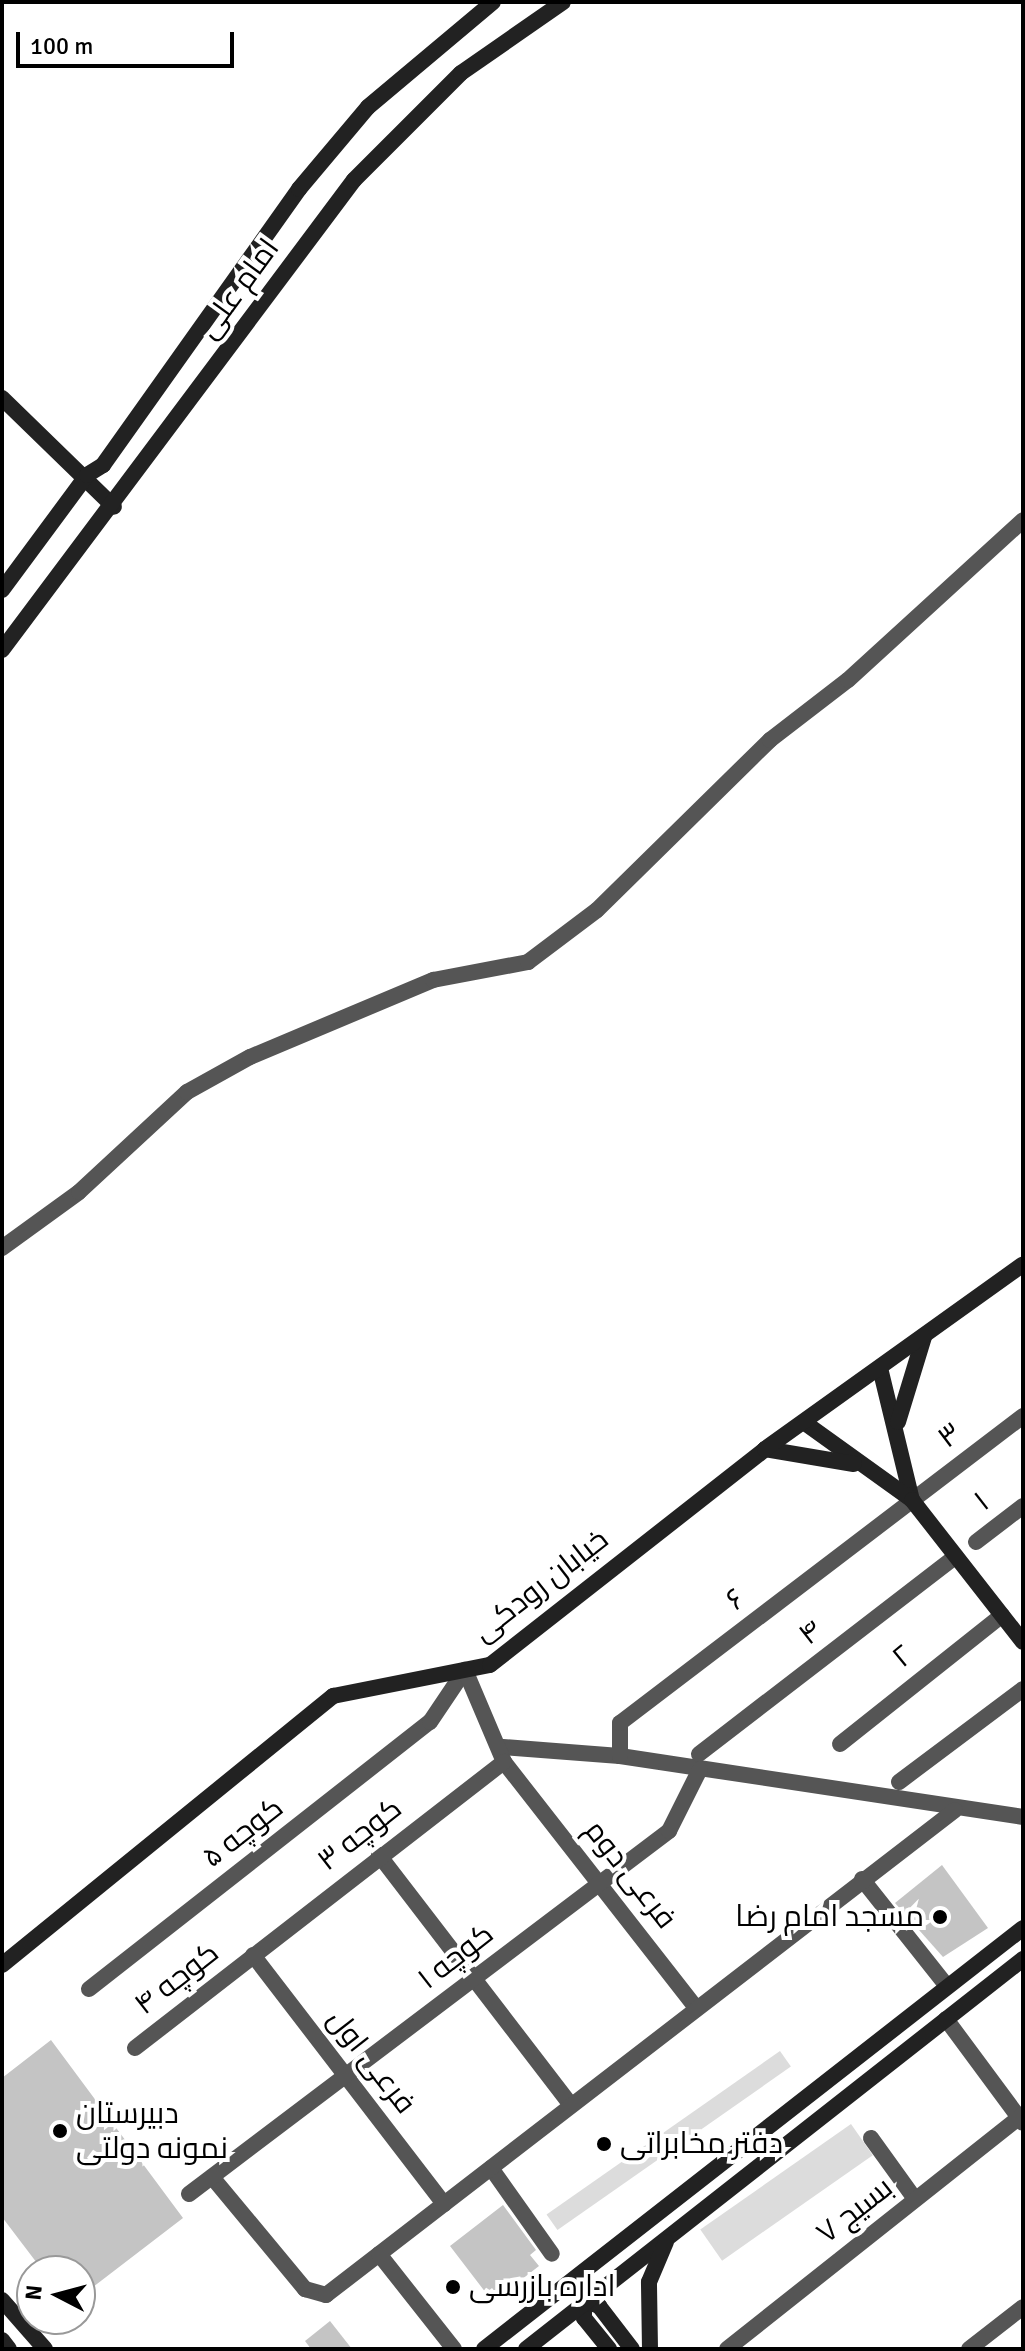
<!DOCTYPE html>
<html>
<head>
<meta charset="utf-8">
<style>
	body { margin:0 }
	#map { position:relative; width:1025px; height:2351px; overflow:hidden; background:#fff; font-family:Signika,Cairo,sans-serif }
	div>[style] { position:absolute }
	.green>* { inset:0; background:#dcdcdc; transform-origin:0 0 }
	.building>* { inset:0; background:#c4c4c4 }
	.street>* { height:16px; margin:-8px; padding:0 8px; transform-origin:8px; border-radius:8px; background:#555 }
	.secondary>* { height:16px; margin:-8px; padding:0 8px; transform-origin:8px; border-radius:8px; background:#222 }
	.dots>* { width:22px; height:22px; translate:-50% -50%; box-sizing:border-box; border:4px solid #fff; border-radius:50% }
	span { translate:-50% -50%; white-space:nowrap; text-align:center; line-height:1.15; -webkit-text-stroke:8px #fff; paint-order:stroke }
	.street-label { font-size:30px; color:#000 }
	.poi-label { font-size:30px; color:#000 }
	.right { translate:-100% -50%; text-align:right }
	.left { translate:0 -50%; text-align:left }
	.frame { position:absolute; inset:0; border:4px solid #000; pointer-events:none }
	.north { position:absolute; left:16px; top:2255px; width:80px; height:80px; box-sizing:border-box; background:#fff; border:2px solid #999; border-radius:50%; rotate:276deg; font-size:22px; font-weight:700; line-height:32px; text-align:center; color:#000 }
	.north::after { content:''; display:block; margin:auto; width:28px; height:36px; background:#000; clip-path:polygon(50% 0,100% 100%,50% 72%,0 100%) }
	.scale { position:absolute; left:16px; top:32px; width:218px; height:36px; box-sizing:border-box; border:4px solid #000; border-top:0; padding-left:10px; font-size:24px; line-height:28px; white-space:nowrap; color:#000; -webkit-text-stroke:6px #fff; paint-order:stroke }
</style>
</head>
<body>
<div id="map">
	<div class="green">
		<i style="left:780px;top:2051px;width:19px;height:285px;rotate:55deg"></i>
		<i style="left:851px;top:2124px;width:38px;height:184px;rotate:55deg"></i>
	</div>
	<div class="building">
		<i style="clip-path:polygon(942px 1865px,988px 1928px,943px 1957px,895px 1903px)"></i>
		<i style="clip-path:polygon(51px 2040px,183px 2218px,80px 2297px,80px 2271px,43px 2271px,2px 2217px,2px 2078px)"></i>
		<i style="clip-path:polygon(503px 2205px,536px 2250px,530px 2255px,539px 2266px,499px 2297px,492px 2288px,486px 2293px,450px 2246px)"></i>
		<i style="clip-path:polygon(330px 2321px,352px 2349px,311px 2349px,305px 2341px)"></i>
	</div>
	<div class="street">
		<i style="left:2px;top:1248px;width:95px;rotate:-36deg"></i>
		<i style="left:79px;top:1192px;width:147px;rotate:-42.8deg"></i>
		<i style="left:187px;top:1092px;width:72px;rotate:-29.1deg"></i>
		<i style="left:250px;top:1057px;width:199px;rotate:-22.8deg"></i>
		<i style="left:433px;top:980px;width:97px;rotate:-10.7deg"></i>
		<i style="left:528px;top:962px;width:86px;rotate:-37deg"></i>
		<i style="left:597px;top:910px;width:243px;rotate:-44.5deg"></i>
		<i style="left:770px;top:740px;width:98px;rotate:-37.6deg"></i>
		<i style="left:848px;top:680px;width:237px;rotate:-42.4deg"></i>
		<i style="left:976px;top:1542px;width:59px;rotate:-37.5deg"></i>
		<i style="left:840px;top:1744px;width:207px;rotate:-38.5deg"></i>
		<i style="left:503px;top:1747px;width:117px;rotate:4.4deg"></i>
		<i style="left:620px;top:1756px;width:408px;rotate:8.6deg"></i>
		<i style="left:699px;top:1754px;width:324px;rotate:-37.6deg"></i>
		<i style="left:620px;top:1756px;width:33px;rotate:-90deg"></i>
		<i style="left:620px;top:1723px;width:507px;rotate:-37.3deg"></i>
		<i style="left:899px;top:1782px;width:155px;rotate:-36.9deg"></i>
		<i style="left:379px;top:1855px;width:315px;rotate:52.5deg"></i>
		<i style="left:862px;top:1879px;width:135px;rotate:51.6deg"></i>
		<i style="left:253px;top:1955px;width:314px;rotate:52.5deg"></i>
		<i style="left:89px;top:1989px;width:433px;rotate:-38.1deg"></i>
		<i style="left:430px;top:1722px;width:63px;rotate:-56.1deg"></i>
		<i style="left:465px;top:1670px;width:100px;rotate:67deg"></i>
		<i style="left:504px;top:1762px;width:312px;rotate:52deg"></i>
		<i style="left:946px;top:2019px;width:129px;rotate:53.5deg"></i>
		<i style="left:135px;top:2048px;width:467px;rotate:-37.8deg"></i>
		<i style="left:871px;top:2138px;width:75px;rotate:54.2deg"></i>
		<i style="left:491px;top:2168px;width:105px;rotate:54.7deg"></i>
		<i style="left:212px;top:2177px;width:146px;rotate:50.3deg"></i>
		<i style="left:305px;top:2289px;width:22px;rotate:16deg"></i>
		<i style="left:326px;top:2295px;width:794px;rotate:-37.63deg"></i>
		<i style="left:189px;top:2194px;width:602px;rotate:-37.1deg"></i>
		<i style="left:669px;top:1831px;width:69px;rotate:-63.4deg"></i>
		<i style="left:379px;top:2254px;width:121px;rotate:51.7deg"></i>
		<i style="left:727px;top:2349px;width:378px;rotate:-38.4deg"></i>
		<i style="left:969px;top:2349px;width:68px;rotate:-37.9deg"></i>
	</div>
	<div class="secondary">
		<i style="left:2px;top:398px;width:156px;rotate:44.2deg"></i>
		<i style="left:2px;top:590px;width:143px;rotate:-53.5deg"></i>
		<i style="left:87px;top:475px;width:19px;rotate:-32deg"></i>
		<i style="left:103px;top:465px;width:339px;rotate:-54.6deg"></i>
		<i style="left:299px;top:189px;width:107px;rotate:-49.9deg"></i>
		<i style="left:368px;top:107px;width:163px;rotate:-40deg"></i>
		<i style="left:2px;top:650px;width:587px;rotate:-53.17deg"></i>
		<i style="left:354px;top:180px;width:151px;rotate:-45deg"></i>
		<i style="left:461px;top:73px;width:124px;rotate:-34.8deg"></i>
		<i style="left:880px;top:1368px;width:136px;rotate:76.4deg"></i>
		<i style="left:898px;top:1422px;width:89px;rotate:-73deg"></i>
		<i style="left:805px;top:1423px;width:132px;rotate:35.7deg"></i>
		<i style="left:912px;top:1500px;width:180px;rotate:52deg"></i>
		<i style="left:765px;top:1449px;width:90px;rotate:9.6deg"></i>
		<i style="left:2px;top:1965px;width:427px;rotate:-39.1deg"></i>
		<i style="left:333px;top:1696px;width:160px;rotate:-11.2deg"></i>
		<i style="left:490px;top:1665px;width:350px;rotate:-38.1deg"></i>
		<i style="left:765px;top:1449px;width:317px;rotate:-35.6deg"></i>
		<i style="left:2px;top:2300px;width:65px;rotate:48.7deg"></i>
		<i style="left:584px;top:2301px;width:16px;rotate:18deg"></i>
		<i style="left:599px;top:2306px;width:54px;rotate:52.5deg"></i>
		<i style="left:584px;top:2301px;width:17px;rotate:90deg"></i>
		<i style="left:584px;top:2318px;width:40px;rotate:51deg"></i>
		<i style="left:2px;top:2340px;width:11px;rotate:52deg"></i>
		<i style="left:484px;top:2349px;width:684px;rotate:-37.99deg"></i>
		<i style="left:526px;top:2349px;width:632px;rotate:-38.12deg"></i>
		<i style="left:650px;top:2349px;width:67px;rotate:-90.9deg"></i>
		<i style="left:649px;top:2282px;width:43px;rotate:-67deg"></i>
	</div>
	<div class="dots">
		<i style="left:940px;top:1917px;background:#000"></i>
		<i style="left:60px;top:2131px;background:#000"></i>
		<i style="left:604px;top:2144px;background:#000"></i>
		<i style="left:453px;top:2287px;background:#000"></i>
	</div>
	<div class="street-label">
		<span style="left:239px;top:289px;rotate:-54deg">امام علی</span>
		<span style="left:950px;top:1436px;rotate:-37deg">۳</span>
		<span style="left:982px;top:1502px;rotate:-38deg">۱</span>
		<span style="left:541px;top:1586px;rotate:-38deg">خیابان رودکی</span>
		<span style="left:736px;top:1600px;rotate:-37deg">۶</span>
		<span style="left:811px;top:1633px;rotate:-38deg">۴</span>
		<span style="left:903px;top:1657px;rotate:-39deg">۲</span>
		<span style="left:243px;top:1833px;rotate:-38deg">کوچه ۵</span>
		<span style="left:360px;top:1835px;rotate:-38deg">کوچه ۳</span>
		<span style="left:630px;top:1875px;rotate:52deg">فرعی دوم</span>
		<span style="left:456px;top:1957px;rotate:-38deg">کوچه ۱</span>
		<span style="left:177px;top:1979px;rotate:-38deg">کوچه ۴</span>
		<span style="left:371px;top:2062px;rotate:52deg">فرعی اول</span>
		<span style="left:855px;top:2211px;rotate:-38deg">بسیج ۷</span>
	</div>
	<div class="poi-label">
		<span class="right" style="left:924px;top:1917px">مسجد امام رضا</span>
		<span class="left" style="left:76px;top:2131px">دبیرستان<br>نمونه دولتی</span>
		<span class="left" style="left:620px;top:2144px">دفتر مخابراتی</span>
		<span class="left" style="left:469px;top:2287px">اداره بازرسی</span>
	</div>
	<div class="frame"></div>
	<div class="north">N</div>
	<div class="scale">100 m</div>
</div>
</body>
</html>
